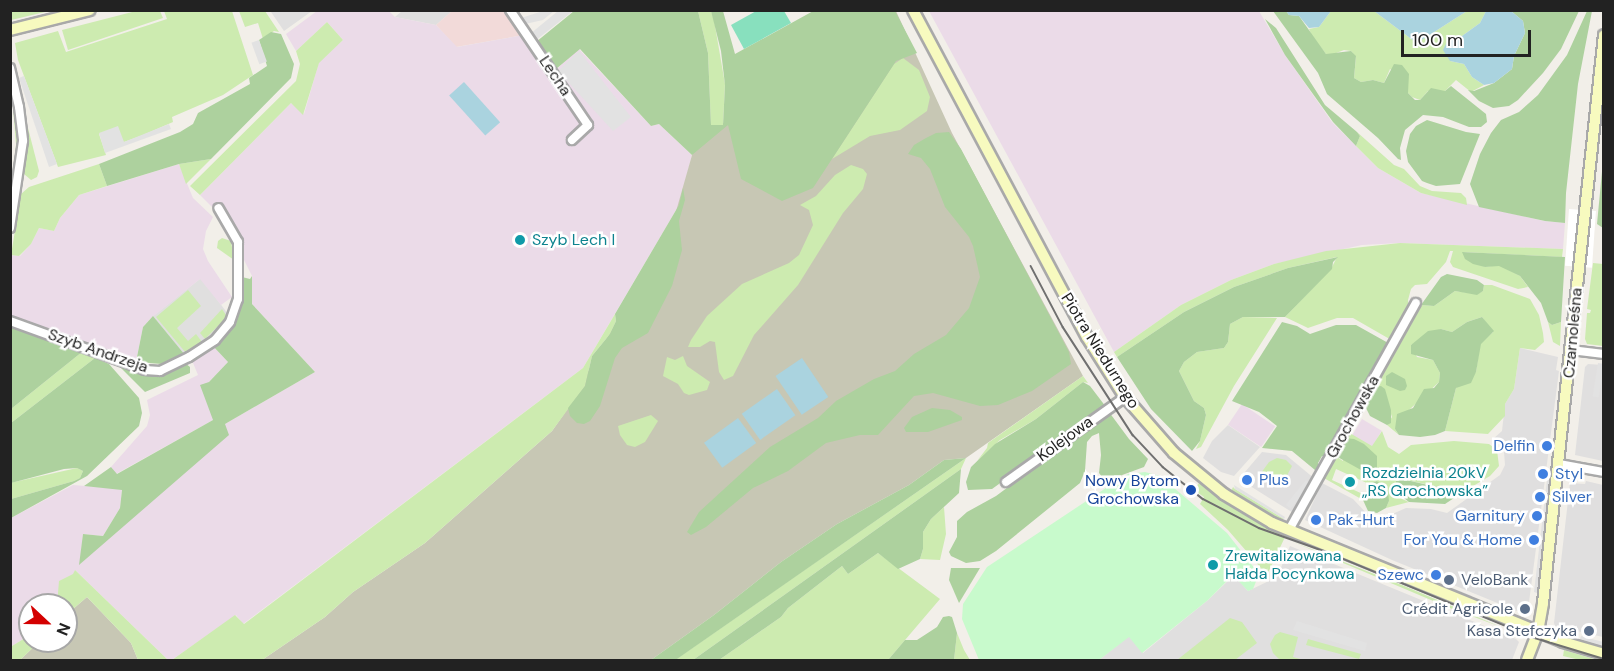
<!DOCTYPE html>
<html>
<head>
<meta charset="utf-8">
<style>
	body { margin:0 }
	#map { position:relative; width:1614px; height:671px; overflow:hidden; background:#f2efe9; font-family:"DM Sans",sans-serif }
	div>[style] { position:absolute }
	.residential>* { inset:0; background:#e0dfdf }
	.commercial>* { inset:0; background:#f2dad9 }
	.industrial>* { inset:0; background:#ebdbe8; transform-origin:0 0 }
	.construction>* { inset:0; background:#c7c7b4 }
	.grass>* { inset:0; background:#cdebb0 }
	.forest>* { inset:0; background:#add19e }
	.park>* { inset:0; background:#c8facc }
	.pitch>* { inset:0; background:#88e0be }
	.parking>* { inset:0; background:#e2e2e2; transform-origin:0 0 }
	.water>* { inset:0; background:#aad3df; transform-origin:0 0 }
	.pier>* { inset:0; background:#fff; transform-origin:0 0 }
	.roads { filter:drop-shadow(2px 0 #a9a9a9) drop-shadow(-2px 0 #a9a9a9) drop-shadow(0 2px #a9a9a9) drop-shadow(0 -2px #a9a9a9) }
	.street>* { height:8px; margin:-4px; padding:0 4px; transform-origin:4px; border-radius:4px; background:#fff }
	.secondary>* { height:10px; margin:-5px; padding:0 5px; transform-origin:5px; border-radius:5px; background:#f7fabf }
	.tram>* { height:1.5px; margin:-0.75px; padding:0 0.75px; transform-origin:0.75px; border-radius:0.75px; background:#707070 }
	.dots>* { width:16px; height:16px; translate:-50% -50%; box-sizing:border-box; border:3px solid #fff; border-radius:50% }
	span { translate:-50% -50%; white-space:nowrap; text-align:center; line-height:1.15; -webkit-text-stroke:5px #fff; paint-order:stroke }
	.street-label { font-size:16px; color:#222 }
	.culture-label { font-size:16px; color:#0d838f }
	.left { translate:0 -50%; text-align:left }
	.shop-label { font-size:16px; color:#366cbe }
	.right { translate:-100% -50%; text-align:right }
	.transit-label { font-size:16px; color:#164399 }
	.service-label { font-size:16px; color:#4e5e75 }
	.frame { position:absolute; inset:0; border:12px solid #222; pointer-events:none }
	.north { position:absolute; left:18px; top:593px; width:60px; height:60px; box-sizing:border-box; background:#fff; border:2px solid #a7a7a7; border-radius:50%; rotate:112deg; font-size:16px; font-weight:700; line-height:24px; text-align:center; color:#222 }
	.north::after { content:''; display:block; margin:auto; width:21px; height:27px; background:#d40000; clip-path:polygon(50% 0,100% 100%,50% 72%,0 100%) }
	.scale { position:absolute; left:1401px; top:30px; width:130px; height:27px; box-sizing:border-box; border:3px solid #222; border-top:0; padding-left:8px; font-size:18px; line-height:21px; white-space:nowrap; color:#222; -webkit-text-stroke:4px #fff; paint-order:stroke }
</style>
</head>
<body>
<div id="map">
	<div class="residential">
		<i style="clip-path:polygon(273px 11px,273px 10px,312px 11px,284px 31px,271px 12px)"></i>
		<i style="clip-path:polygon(402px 11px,452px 11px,436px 25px,395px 17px)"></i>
		<i style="clip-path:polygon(201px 278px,228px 314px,215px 333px,185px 355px,153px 316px)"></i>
		<i style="clip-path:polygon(1520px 348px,1558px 357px,1556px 370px,1559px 371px,1528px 610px,1522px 613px,1392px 560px,1305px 520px,1322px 483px,1353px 499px,1371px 518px,1381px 519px,1406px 508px,1431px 509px,1447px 513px,1500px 475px,1505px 465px,1504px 452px,1500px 442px,1493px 439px,1502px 431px,1505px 404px,1514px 389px)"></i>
		<i style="clip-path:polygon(1588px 364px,1603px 365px,1603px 461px,1575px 455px,1585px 367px)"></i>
		<i style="clip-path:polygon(1228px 425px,1260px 447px,1234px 476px,1221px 472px,1203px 458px,1212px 441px)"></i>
		<i style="clip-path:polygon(1262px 452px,1286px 455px,1315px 479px,1295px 514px,1239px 479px)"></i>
		<i style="clip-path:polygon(1586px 481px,1603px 485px,1603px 637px,1555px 626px,1554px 623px,1570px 483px,1585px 484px)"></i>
		<i style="clip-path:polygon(1290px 546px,1516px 639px,1519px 642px,1512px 660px,1099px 660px,1129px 636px,1143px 653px,1208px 600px,1234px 575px,1248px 591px,1277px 577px)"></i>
	</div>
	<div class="commercial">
		<i style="clip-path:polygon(452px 11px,507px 11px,524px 35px,456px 47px,436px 25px)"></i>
	</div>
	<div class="industrial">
		<i style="clip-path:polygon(317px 11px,389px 11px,395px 17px,436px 25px,457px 47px,524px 35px,552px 73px,579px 49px,651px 126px,659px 124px,692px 155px,679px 205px,583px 368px,243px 624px,236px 615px,172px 660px,168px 660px,75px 570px,74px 574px,60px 581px,57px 605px,30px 605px,30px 635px,12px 646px,11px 654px,11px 518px,73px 485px,122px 489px,120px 508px,103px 536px,83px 534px,80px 564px,225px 424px,315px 372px,252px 304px,252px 276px,242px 256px,239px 234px,200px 195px,291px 103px,304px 114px,319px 62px,343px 40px,327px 22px,296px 51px,286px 34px)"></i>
		<i style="clip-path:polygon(929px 11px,1259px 11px,1285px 55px,1332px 122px,1378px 168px,1421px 193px,1544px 221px,1565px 223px,1563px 249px,1400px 243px,1362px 245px,1274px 264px,1231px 280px,1181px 305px,1114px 352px)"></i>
		<i style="clip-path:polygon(179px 164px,193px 198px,213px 217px,206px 231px,203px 249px,208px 261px,232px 297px,221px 305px,200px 279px,150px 319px,143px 327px,136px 362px,12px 317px,10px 255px,20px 256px,31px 244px,39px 228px,54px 231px,60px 218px,79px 195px)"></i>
		<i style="clip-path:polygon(212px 345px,228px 362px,209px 382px,213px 420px,116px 474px,111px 467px,147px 426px,150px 415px,147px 400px,198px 375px,191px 358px)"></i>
		<i style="left:1242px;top:404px;width:40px;height:25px;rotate:34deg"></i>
		<i style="left:1362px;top:419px;width:23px;height:19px;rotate:31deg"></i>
	</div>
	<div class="construction">
		<i style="clip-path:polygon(896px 11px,952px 133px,1083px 376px,966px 458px,944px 460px,909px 485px,837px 524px,781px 562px,714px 615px,651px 660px,262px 660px,325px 617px,353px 592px,425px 543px,552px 431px,564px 414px,673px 222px,696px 141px)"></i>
		<i style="clip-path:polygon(87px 597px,131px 643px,138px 660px,20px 660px,40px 641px,66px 641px,66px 615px)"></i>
	</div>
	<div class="grass">
		<i style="clip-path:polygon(11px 10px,45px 10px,45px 12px,11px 20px)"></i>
		<i style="clip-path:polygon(140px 10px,160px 11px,163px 18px,68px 50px,62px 30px)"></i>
		<i style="clip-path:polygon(164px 11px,232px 11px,253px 75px,223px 95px,172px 117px,173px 122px,143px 135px,124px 142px,99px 134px,106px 155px,58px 167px,18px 60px,15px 43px,58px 31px,66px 52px,167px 19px)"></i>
		<i style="clip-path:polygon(239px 11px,265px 11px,279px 32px,274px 31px,263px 39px,258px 23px,245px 27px)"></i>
		<i style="clip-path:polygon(698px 11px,711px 11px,714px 20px,725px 84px,723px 125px,711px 126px,708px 53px)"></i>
		<i style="clip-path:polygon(1331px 11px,1374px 11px,1414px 41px,1420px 41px,1467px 11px,1486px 11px,1480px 23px,1462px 36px,1455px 37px,1450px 61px,1464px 64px,1472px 77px,1484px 85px,1471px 92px,1456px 80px,1445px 91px,1428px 91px,1420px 100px,1412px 97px,1408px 93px,1408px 83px,1390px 69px,1384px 83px,1373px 80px,1361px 82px,1354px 78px,1356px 57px,1351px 51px,1344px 50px,1331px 55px,1326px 54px,1312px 36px,1309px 29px,1319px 27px)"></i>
		<i style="clip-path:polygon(327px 22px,343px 40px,319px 63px,303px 115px,291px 103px,200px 195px,190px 186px,296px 81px,300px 64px,296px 51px)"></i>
		<i style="clip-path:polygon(903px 58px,919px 70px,930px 97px,927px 111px,900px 130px,870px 136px,832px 159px,894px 64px)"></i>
		<i style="clip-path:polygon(11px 84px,19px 138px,11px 209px,16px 144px)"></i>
		<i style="clip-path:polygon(28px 128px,39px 171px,37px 177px,31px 180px,24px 174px)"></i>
		<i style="clip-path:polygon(1357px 132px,1394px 165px,1404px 169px,1420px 186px,1432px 191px,1461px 193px,1466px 198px,1467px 205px,1421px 193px,1378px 168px,1356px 146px,1360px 136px)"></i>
		<i style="clip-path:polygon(211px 159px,186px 184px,179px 164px)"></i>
		<i style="clip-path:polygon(99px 164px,107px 186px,79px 195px,60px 218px,54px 231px,39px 228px,31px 244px,19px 256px,11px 255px,21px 194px,29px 187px)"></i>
		<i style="clip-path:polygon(851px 165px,863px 169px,867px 174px,863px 189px,843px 213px,798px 285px,754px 335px,733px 376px,724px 380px,719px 372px,715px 342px,710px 341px,700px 347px,688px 347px,691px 340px,707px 316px,742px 284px,789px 263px,799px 255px,813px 225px,809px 210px,800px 205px,816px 196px,835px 175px)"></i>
		<i style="clip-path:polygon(222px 238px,231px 241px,234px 260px,217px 248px,218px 241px)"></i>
		<i style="clip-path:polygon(1400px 243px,1563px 249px,1562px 257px,1463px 252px,1485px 267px,1499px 265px,1520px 276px,1528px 287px,1518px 289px,1453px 267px,1450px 262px,1453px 251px,1450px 251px,1446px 262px,1427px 284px,1415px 285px,1411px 289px,1408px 300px,1409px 312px,1393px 341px,1353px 318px,1337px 318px,1308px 328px,1285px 317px,1331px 269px,1337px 257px,1288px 268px,1234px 287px,1184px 312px,1117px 357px,1114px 352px,1181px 305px,1231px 280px,1274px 264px,1326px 251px)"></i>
		<i style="clip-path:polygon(1593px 263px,1603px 264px,1603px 346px,1587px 344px,1585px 339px,1587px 313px,1590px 313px,1591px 310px,1587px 309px)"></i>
		<i style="clip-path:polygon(1484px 285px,1492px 285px,1530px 299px,1539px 315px,1543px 333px,1544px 342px,1535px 350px,1520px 348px,1514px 389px,1505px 404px,1505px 416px,1488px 434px,1445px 431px,1456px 388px,1476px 372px,1480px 344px,1493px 332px,1482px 317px,1467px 322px,1452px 332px,1441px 329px,1411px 345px,1417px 357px,1433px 360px,1440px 373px,1439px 382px,1409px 410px,1395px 429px,1399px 435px,1387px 425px,1392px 417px,1386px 399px,1372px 392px,1365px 406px,1364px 404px,1404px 331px,1421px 305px,1434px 306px,1455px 291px,1477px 294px,1483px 291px)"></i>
		<i style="clip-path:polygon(188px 290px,201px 306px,177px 328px,188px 341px,196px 334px,202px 342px,186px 353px,156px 317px)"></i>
		<i style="clip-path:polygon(222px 309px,226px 315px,224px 320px,205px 339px,200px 333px)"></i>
		<i style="clip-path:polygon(615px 314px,616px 321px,610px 334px,592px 356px,585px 386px,552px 431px,425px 543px,353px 592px,325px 617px,262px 660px,172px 660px,235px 615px,244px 624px,583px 368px)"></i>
		<i style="clip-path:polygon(1243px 317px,1277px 318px,1234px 386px,1201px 447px,1196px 449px,1200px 441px,1206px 415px,1204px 408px,1194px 401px,1179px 371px,1184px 362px,1197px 352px,1224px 348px,1228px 342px,1230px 324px)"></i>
		<i style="clip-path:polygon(1548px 322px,1552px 325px,1561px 322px,1560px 346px,1553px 342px)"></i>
		<i style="clip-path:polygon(82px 352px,95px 358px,11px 423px,11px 409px)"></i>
		<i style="clip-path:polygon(683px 356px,687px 366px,710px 382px,707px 390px,689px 395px,684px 393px,678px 384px,663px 376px,667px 357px,675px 360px)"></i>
		<i style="clip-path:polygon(1083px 376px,1088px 383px,1083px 382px,1036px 419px,1000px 440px,977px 461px,987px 448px,988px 443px)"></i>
		<i style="clip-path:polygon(651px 415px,658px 421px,645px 442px,635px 447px,627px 445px,620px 435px,618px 426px)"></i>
		<i style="clip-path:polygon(1382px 431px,1388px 447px,1399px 454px,1411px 445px,1454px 441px,1489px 444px,1497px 450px,1499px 466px,1490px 476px,1463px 492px,1402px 479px,1402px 499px,1409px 502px,1386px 508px,1389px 501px,1377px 481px,1369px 484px,1336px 469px,1332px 480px,1365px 495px,1363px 500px,1322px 477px,1334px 455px,1343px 461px,1344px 438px,1348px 432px,1372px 446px)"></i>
		<i style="clip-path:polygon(966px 458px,961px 469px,693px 660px,675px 660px)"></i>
		<i style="clip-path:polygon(1277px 458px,1286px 460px,1292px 466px,1282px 485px,1261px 473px,1269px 462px)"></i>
		<i style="clip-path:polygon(77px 468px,83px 471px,80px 478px,74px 481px,11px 499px,10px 483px)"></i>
		<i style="clip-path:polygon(1199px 483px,1225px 503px,1285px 537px,1267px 575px,1228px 530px,1200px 504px,1204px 497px,1194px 490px)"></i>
		<i style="clip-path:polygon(1233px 487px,1235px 489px,1284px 519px,1279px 519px,1237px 495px,1231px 491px)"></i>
		<i style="clip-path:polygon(944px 507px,946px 534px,940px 560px,920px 559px,923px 549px,923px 532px,931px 519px)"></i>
		<i style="clip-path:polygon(1291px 541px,1402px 585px,1501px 627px,1450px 608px)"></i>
		<i style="clip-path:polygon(878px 553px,940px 599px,888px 660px,719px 660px,781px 617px,788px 608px,842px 566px,848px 574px)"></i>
		<i style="clip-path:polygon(75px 570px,168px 660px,138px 660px,131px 643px,87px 597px,66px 615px,66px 605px,57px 605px,59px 581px,73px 574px)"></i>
		<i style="clip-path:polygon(1230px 618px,1242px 622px,1257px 643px,1235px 660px,1177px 660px)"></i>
		<i style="clip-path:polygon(1280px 632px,1298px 637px,1293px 657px,1304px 660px,1280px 660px,1273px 653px,1270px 644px,1275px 635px)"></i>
		<i style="clip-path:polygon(957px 633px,964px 650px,970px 660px,954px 660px)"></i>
		<i style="clip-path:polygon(30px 635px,30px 641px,40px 641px,20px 660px,11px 660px,12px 646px)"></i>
		<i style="clip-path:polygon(1308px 639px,1361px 654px,1359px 659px,1306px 645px)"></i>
		<i style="clip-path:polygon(1564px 650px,1594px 659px,1600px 660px,1580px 660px,1563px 656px)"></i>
	</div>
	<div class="forest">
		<i style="clip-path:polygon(815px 10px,895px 11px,917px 53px,896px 61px,813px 188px,782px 201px,741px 179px,728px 125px,692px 155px,659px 124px,651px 126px,580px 49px,556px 69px,536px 42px,574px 11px,698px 11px,708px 53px,711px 125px,723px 125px,725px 85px,721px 51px,711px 11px,723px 11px,735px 54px)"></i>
		<i style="clip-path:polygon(1273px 11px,1286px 11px,1289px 15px,1299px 16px,1326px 54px,1351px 51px,1356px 56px,1354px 78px,1361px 82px,1373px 80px,1384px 83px,1394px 64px,1402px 65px,1409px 74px,1408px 93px,1415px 100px,1420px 100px,1431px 88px,1445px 91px,1451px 86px,1486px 114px,1487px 122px,1481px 127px,1469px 127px,1443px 117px,1423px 115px,1405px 130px,1400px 148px,1401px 160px,1398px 159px,1378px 138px,1327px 94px,1318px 73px)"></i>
		<i style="clip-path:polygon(1511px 11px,1579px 11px,1561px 49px,1543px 73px,1518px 100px,1509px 106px,1493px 108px,1479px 101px,1468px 90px,1474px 91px,1494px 83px,1512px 69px,1514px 56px,1525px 33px,1523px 21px)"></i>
		<i style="clip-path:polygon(1587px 11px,1592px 11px,1578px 84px,1566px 193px,1565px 223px,1545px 221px,1479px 207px,1470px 184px,1480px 154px,1491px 133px,1501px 120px,1519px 112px,1538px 95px,1567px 55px)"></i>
		<i style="clip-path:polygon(1265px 19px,1276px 28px,1325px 105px,1357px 132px,1360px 136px,1356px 146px,1333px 122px,1285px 55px)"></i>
		<i style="clip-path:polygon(271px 32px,281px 34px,294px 64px,291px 78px,211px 159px,179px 164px,107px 186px,99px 164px,180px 132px,193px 124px,198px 113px,250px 84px,249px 78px,267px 66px,259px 40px)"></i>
		<i style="clip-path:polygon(1427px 120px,1466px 132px,1480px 134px,1460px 184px,1436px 186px,1427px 183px,1422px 181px,1408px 162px,1406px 151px,1410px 134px,1416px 126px)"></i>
		<i style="clip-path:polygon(949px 132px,961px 149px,1069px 352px,1071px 364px,1032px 391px,998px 405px,980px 406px,933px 393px,914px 396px,878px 435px,860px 435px,826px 443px,788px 471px,753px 488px,706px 527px,691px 535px,687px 532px,699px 512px,770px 447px,818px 418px,836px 401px,874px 379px,895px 371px,914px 354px,946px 335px,969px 308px,980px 277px,973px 246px,969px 237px,945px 207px,930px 169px,921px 158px,908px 154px,914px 145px,926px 138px,936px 133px)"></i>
		<i style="clip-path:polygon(1603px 161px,1604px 228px,1603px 228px,1597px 224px)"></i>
		<i style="clip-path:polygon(683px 188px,685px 200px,679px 221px,682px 250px,672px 286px,648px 333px,622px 348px,615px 358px,600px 406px,590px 421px,584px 424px,577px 423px,570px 416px,568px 408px,585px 386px,592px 356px,610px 334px,616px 321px,615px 314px,679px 205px)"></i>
		<i style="clip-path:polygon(1462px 252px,1565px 257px,1561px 322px,1552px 325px,1548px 322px,1541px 303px,1520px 276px,1499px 266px,1485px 267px,1473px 264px,1465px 259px)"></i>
		<i style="clip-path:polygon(1338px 257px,1333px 262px,1332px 269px,1285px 317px,1243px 317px,1230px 324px,1228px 342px,1224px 348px,1197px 352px,1184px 362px,1179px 371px,1194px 401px,1204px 408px,1206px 415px,1200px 441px,1192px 451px,1151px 409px,1117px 357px,1184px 312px,1234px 287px,1288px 268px)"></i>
		<i style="clip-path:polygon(1447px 274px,1477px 280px,1484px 285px,1483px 291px,1477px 295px,1455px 291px,1434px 306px,1421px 305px,1441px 277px)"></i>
		<i style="clip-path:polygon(252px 276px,252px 304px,315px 372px,225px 424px,229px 435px,79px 565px,83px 534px,103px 536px,120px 508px,122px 490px,84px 486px,111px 467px,117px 474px,213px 420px,200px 385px,209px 382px,228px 362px,212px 345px,234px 321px,239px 306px,242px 277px,250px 279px)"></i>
		<i style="clip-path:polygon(153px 316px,185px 355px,162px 364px,136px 362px,143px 327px)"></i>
		<i style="clip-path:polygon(1482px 317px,1494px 331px,1481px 344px,1476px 372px,1471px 383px,1456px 388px,1445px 431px,1435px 435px,1420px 437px,1399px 435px,1395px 429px,1397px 414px,1413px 408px,1424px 389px,1434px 388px,1439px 382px,1440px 373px,1433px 360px,1411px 354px,1411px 345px,1428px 331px,1441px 329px,1452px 332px,1467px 322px)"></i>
		<i style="clip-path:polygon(1282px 322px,1297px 326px,1310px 334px,1336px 325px,1356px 325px,1390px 344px,1326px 456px,1322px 456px,1318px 463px,1320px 468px,1315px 470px,1292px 451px,1262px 448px,1277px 426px,1259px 412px,1232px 401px)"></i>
		<i style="clip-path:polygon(11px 326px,82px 352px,11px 409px,10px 326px)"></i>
		<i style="clip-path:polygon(95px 358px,109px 364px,139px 398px,142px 413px,139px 426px,87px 476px,11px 518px,11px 499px,74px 481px,80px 478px,83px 471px,77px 468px,64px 469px,11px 483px,11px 423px)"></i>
		<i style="clip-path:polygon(185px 363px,190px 367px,190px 373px,145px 392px,119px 366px,144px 372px)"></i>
		<i style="clip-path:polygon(1392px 372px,1405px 379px,1407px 386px,1405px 390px,1400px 391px,1386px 385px,1386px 376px)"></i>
		<i style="clip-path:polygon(1083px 382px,1090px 386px,1106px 407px,992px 489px,968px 490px,966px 482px,971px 467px,995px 444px,1036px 419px)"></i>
		<i style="clip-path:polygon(1381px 386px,1385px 389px,1391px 410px,1391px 423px,1387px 425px,1370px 416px,1365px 406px,1376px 387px)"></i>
		<i style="clip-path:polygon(932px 408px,950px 410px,962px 417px,962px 420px,928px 432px,906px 432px,904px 428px,912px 417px)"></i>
		<i style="clip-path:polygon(1109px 412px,1129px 439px,1148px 459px,1144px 467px,1114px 478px,1103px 478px,1099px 473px,1101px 455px,1099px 433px,1092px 436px,1087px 442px,1085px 471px,1080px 483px,996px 551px,980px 561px,966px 563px,951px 556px,949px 552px,957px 537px,957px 521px,967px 512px,996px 496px)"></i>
		<i style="clip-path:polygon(1344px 438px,1354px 439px,1364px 444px,1377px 456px,1377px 470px,1371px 473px,1361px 470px,1334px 455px)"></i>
		<i style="clip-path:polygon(966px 458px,677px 659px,651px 660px,714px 615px,781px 562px,837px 524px,909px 485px,944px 460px)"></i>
		<i style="clip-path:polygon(961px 469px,959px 493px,931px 519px,923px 532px,923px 549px,920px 559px,898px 569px,878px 553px,848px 574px,842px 566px,788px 608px,781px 617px,719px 660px,693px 660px)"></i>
		<i style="clip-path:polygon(1402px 479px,1428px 485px,1463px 492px,1445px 504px,1409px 502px,1396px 492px,1396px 481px)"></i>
		<i style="clip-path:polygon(1377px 481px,1388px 492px,1389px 501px,1386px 508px,1377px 513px,1368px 511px,1363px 500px,1369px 484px)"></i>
		<i style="clip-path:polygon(951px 568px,980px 568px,959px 603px,949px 580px)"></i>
		<i style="clip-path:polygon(949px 616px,952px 617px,957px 633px,954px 660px,888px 660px,905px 640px,917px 640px,937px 627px,943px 617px)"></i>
	</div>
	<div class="park">
		<i style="clip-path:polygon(1145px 472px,1160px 476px,1227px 533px,1259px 574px,1253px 589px,1248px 591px,1233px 575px,1208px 600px,1142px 653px,1129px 637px,1099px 660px,979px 660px,962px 619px,963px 604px,987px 567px,1112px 484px,1128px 474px)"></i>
	</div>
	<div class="pitch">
		<i style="clip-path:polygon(758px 10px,784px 11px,791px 23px,744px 49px,731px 25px)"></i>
	</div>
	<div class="parking">
		<i style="clip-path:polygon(543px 11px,554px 11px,543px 20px,525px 24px,521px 18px)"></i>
		<i style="clip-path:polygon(558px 11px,573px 11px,535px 41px,530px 34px)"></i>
		<i style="left:259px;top:40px;width:23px;height:8px;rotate:70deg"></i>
		<i style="clip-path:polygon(579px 51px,631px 117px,613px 131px,558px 71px)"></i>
		<i style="clip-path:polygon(24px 76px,57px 164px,49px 167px,19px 78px)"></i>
		<i style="clip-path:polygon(169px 124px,171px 129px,105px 153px,99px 133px,118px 126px,124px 142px)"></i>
		<i style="left:1598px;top:363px;width:6px;height:34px;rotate:9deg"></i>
		<i style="clip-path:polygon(1548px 471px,1552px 471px,1537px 593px,1534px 592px)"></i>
		<i style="left:1306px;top:480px;width:6px;height:32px;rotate:39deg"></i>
		<i style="clip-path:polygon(1234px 485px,1285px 517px,1284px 519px,1235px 489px)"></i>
		<i style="left:1378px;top:558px;width:101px;height:7px;rotate:22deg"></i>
		<i style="clip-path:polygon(1297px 621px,1367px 643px,1365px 651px,1293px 630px)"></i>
		<i style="clip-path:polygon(1581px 636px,1603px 642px,1603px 649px,1579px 642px)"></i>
	</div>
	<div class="water">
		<i style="clip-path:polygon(1286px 11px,1331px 11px,1319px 27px,1309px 28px,1299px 16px,1289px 15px)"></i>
		<i style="clip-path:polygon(1374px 11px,1467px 11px,1420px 41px,1414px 41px)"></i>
		<i style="clip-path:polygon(1486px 11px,1511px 11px,1523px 21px,1525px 33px,1514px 56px,1512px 69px,1494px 83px,1484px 85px,1472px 77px,1464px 64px,1450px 61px,1443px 50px,1447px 42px,1462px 36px,1480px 23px)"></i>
		<i style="left:464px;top:82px;width:54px;height:20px;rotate:48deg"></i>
		<i style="left:802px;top:358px;width:47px;height:32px;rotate:56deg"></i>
		<i style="left:777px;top:389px;width:32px;height:43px;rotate:55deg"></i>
		<i style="left:738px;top:418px;width:31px;height:42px;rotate:54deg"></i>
	</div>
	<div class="pier">
		<i style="left:1569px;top:209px;width:27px;height:57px;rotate:4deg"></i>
	</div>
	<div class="roads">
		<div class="street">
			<i style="left:510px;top:10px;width:139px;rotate:55.9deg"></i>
			<i style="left:588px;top:125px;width:22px;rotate:137deg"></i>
			<i style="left:10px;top:68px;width:40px;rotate:77deg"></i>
			<i style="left:19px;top:107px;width:34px;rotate:83deg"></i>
			<i style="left:23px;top:141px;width:88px;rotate:98.5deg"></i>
			<i style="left:10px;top:321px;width:144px;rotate:19.9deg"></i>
			<i style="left:145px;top:370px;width:15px;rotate:4deg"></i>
			<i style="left:160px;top:371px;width:32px;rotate:-26deg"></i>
			<i style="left:189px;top:357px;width:31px;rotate:-33deg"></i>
			<i style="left:215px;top:340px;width:23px;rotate:-50deg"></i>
			<i style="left:230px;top:322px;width:24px;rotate:-71deg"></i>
			<i style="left:238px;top:299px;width:57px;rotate:-90deg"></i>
			<i style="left:238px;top:242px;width:39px;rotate:-120deg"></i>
			<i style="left:1571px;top:350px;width:33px;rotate:7deg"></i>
			<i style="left:1559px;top:464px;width:46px;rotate:10.1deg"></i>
			<i style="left:1006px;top:482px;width:146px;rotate:-35.5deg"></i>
			<i style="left:1289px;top:530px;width:260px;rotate:-60.8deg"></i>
		</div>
		<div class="secondary">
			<i style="left:913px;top:10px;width:370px;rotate:62deg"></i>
			<i style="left:1087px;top:337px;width:71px;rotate:57.7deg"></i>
			<i style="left:1125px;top:397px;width:74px;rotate:48.8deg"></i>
			<i style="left:1174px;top:453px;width:65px;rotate:39.4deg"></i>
			<i style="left:1224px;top:494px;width:56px;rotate:31.1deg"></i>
			<i style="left:1272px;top:523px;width:314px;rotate:22.2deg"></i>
			<i style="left:1563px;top:642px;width:43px;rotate:16.3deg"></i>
			<i style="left:10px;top:30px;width:82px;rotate:-14deg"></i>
			<i style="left:1527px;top:660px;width:30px;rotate:-69deg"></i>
			<i style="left:1538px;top:632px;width:29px;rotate:-80deg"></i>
			<i style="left:1543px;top:603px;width:571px;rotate:-83.87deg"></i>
		</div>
	</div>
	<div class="tram">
		<i style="left:1031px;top:266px;width:69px;rotate:62.3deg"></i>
		<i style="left:1063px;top:327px;width:129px;rotate:57.1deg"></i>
		<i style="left:1133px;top:435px;width:44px;rotate:46.8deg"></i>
		<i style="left:1163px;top:467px;width:51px;rotate:38.7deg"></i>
		<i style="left:1203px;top:499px;width:63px;rotate:27.4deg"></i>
		<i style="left:1259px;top:528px;width:69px;rotate:19.5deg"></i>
		<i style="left:1324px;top:551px;width:228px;rotate:22.4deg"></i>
		<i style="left:1535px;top:638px;width:72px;rotate:16.9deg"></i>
	</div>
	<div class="dots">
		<i style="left:520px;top:240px;background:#0f9aa8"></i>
		<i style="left:1547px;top:446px;background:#3f7fe0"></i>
		<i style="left:1543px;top:474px;background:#3f7fe0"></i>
		<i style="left:1247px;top:480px;background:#3f7fe0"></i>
		<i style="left:1350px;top:482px;background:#0f9aa8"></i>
		<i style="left:1191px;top:490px;background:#1a4fb4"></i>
		<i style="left:1540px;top:497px;background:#3f7fe0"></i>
		<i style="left:1537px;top:516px;background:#3f7fe0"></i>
		<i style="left:1316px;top:520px;background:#3f7fe0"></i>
		<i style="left:1534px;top:540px;background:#3f7fe0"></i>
		<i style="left:1213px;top:565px;background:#0f9aa8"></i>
		<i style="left:1436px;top:575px;background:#3f7fe0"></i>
		<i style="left:1449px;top:580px;background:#5c6f8a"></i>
		<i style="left:1525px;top:609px;background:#5c6f8a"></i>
		<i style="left:1589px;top:631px;background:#5c6f8a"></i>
	</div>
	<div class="street-label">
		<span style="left:555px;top:76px;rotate:56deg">Lecha</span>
		<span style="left:1573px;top:333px;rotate:-85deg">Czarnoleśna</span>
		<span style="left:98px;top:351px;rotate:19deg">Szyb Andrzeja</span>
		<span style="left:1100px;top:351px;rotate:58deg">Piotra Niedurnego</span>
		<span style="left:1353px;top:417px;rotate:-61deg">Grochowska</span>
		<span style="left:1065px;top:439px;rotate:-36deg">Kolejowa</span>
	</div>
	<div class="culture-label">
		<span class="left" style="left:532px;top:240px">Szyb Lech I</span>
		<span class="left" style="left:1362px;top:482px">Rozdzielnia 20kV<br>„RS Grochowska”</span>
		<span class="left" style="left:1225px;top:565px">Zrewitalizowana<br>Hałda Pocynkowa</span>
	</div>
	<div class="shop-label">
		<span class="right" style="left:1535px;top:446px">Delfin</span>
		<span class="left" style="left:1555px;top:474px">Styl</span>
		<span class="left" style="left:1259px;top:480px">Plus</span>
		<span class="left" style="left:1552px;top:497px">Silver</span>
		<span class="right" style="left:1525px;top:516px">Garnitury</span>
		<span class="left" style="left:1328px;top:520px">Pak-Hurt</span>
		<span class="right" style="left:1522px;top:540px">For You &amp; Home</span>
		<span class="right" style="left:1424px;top:575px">Szewc</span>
	</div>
	<div class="transit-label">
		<span class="right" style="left:1179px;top:490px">Nowy Bytom<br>Grochowska</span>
	</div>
	<div class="service-label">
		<span class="left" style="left:1461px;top:580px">VeloBank</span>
		<span class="right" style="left:1513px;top:609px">Crédit Agricole</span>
		<span class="right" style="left:1577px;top:631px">Kasa Stefczyka</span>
	</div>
	<div class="frame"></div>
	<div class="north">N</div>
	<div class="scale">100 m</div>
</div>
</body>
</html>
